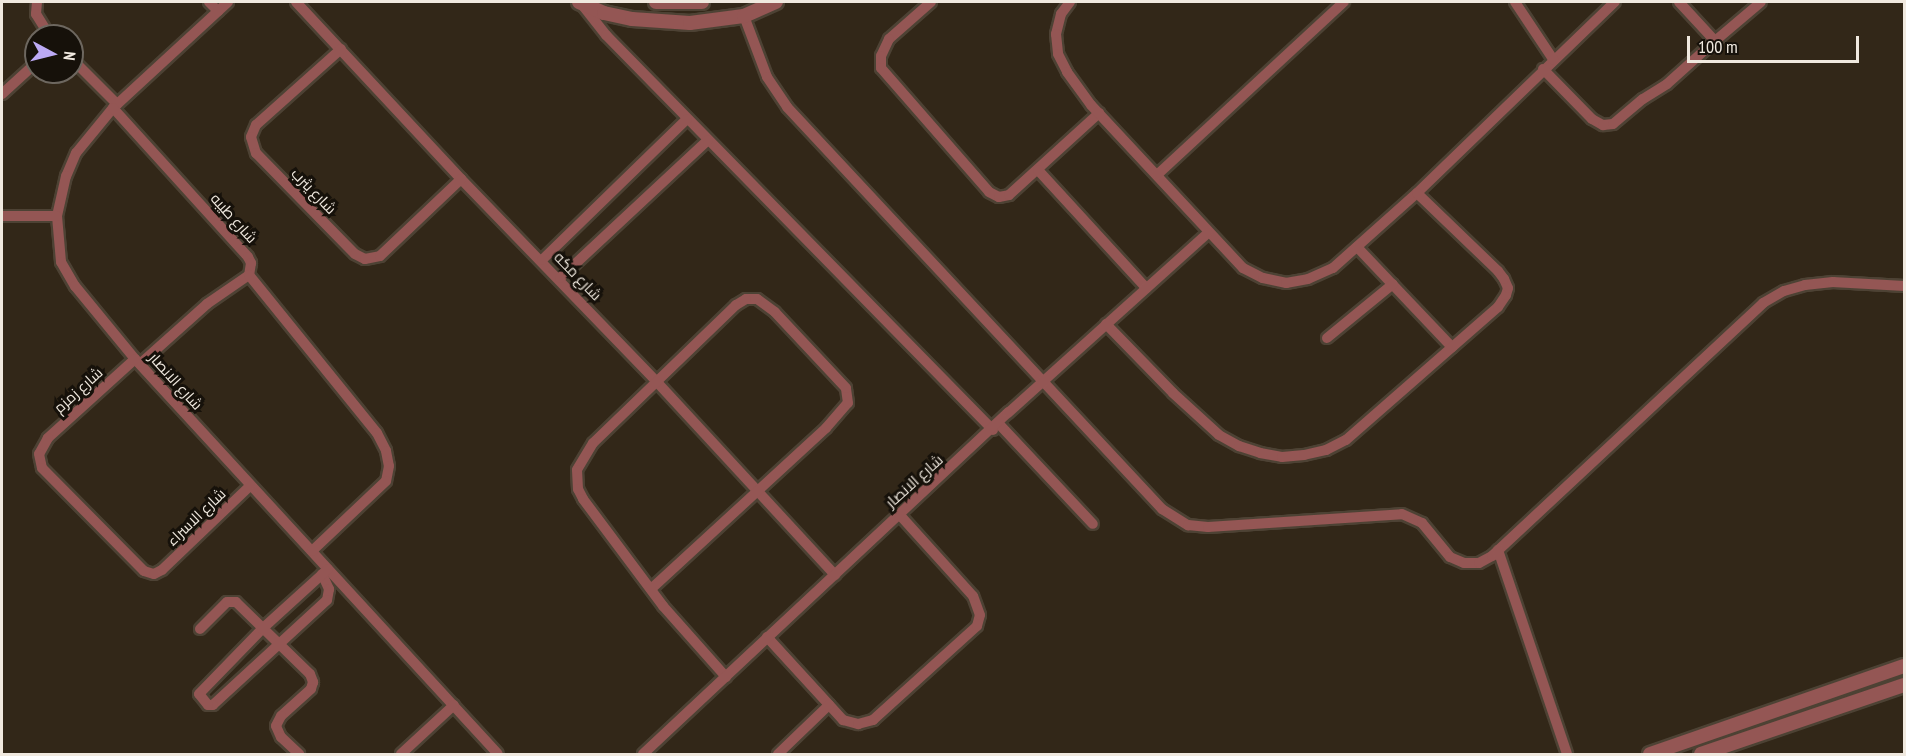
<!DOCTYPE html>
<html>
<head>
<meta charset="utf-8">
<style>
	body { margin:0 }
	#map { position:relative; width:1906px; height:756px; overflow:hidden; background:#322718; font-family:"PT Sans Narrow",Cairo,sans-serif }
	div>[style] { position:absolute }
	.roads { filter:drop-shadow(2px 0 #4d4234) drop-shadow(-2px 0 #4d4234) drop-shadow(0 2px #4d4234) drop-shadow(0 -2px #4d4234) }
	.minor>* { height:10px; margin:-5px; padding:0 5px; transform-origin:5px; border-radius:5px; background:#945654 }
	.tertiary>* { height:14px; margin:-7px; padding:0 7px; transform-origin:7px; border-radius:7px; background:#945654 }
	span { translate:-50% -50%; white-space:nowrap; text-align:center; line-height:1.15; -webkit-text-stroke:6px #16110a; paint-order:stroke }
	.street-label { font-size:15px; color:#f0e9df }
	.frame { position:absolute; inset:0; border:3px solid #f0e9df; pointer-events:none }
	.north { position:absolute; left:24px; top:24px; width:60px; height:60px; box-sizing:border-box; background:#16110a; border:2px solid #6d675f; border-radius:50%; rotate:97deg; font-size:16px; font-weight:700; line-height:24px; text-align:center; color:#f0e9df }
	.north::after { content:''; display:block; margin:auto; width:21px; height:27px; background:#bcaaf5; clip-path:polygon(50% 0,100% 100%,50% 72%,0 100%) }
	.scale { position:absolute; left:1687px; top:36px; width:172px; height:27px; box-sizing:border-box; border:3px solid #f0e9df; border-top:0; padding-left:8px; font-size:18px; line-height:21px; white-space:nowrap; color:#f0e9df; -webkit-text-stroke:4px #16110a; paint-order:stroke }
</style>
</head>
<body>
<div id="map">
	<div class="roads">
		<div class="minor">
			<i style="left:37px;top:2px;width:12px;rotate:95deg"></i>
			<i style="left:36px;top:14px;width:26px;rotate:58deg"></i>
			<i style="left:209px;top:2px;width:13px;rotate:45deg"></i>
			<i style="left:228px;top:2px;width:156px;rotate:137.3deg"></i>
			<i style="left:113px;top:108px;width:58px;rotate:129.4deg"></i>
			<i style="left:76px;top:153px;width:25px;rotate:113deg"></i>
			<i style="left:66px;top:176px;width:41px;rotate:102.7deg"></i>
			<i style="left:57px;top:216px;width:46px;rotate:85deg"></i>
			<i style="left:61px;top:262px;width:28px;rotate:60deg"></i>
			<i style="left:75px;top:286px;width:94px;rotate:50.6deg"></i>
			<i style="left:135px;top:359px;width:536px;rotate:47.42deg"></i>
			<i style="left:296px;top:2px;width:242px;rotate:47deg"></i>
			<i style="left:461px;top:179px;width:281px;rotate:46deg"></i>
			<i style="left:656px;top:381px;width:264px;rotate:47.3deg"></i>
			<i style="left:580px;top:2px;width:42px;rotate:51.8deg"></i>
			<i style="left:606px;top:35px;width:553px;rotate:45.59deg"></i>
			<i style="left:931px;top:2px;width:56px;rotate:138.6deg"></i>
			<i style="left:889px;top:39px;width:19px;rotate:115deg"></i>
			<i style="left:881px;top:56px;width:12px;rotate:90deg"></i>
			<i style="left:881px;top:68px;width:164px;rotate:48.9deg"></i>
			<i style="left:989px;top:192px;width:11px;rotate:27deg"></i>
			<i style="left:999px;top:197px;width:10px;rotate:-11deg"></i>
			<i style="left:1009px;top:195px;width:122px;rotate:-42.3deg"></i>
			<i style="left:1070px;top:2px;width:15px;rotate:127deg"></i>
			<i style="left:1061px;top:14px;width:21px;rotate:104deg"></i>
			<i style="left:1056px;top:34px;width:20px;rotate:84deg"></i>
			<i style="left:1058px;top:54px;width:20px;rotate:63deg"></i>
			<i style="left:1067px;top:72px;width:41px;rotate:54deg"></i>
			<i style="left:1091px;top:105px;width:223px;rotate:47deg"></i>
			<i style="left:1243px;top:268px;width:22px;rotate:27deg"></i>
			<i style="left:1263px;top:278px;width:24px;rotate:12deg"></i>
			<i style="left:1286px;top:283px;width:22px;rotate:-10deg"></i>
			<i style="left:1308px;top:279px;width:27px;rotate:-24deg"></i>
			<i style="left:1333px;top:268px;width:113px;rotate:-41.8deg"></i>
			<i style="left:1417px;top:193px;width:275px;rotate:-44deg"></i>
			<i style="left:1515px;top:2px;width:69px;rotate:56.3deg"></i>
			<i style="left:1679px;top:2px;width:53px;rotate:47.3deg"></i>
			<i style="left:1715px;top:41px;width:60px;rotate:-40.3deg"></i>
			<i style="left:744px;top:16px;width:65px;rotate:69.3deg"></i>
			<i style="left:767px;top:77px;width:36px;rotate:56deg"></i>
			<i style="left:787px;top:107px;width:550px;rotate:46.99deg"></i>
			<i style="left:1162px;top:509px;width:31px;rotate:32deg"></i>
			<i style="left:1188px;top:525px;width:20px;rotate:6deg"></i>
			<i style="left:1208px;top:527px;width:194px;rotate:-3.8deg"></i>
			<i style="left:1402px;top:514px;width:22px;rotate:24deg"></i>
			<i style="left:1422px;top:523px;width:44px;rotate:50.5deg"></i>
			<i style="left:1450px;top:557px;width:15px;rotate:23deg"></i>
			<i style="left:1464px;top:563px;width:15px"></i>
			<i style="left:1479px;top:563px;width:15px;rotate:-28deg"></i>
			<i style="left:1492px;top:556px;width:371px;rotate:-43deg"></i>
			<i style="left:1763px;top:303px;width:24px;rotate:-30deg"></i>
			<i style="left:1784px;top:291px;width:22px;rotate:-16deg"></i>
			<i style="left:1805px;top:285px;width:28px;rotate:-6deg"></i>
			<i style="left:1833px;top:282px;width:71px;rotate:3.2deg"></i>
			<i style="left:341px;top:49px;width:114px;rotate:138.2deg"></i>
			<i style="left:256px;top:125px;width:13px;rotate:113deg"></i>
			<i style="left:251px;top:137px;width:17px;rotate:73deg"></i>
			<i style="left:256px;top:153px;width:141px;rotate:45.6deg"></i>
			<i style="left:355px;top:254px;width:11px;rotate:27deg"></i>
			<i style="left:365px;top:259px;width:15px;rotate:-11deg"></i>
			<i style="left:380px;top:256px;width:112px;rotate:-43.5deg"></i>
			<i style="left:72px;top:59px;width:64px;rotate:45deg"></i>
			<i style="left:1543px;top:69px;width:70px;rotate:45.6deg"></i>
			<i style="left:1592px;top:119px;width:13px;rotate:29deg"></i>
			<i style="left:1603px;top:125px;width:10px;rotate:-6deg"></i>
			<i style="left:1613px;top:124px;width:39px;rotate:-40deg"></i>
			<i style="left:1643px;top:99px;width:28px;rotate:-32deg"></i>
			<i style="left:1667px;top:84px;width:64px;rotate:-41.9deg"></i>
			<i style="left:2px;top:94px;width:46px;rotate:-42.4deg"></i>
			<i style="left:113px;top:108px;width:201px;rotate:47.8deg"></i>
			<i style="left:248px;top:257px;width:7px;rotate:63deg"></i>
			<i style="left:251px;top:263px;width:12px;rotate:99deg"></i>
			<i style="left:249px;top:275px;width:51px;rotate:145.4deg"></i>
			<i style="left:207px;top:304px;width:90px;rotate:138.2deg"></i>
			<i style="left:1038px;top:170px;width:160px;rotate:47.5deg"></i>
			<i style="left:1157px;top:175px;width:255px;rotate:-42.8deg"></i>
			<i style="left:2px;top:216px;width:55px"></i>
			<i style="left:1357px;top:247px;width:138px;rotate:46.5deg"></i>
			<i style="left:542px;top:260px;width:202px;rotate:-44.2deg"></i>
			<i style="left:249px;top:275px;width:203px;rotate:51deg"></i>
			<i style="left:377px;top:433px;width:20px;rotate:63deg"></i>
			<i style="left:386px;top:451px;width:15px;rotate:79deg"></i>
			<i style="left:389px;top:466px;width:15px;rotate:101deg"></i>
			<i style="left:386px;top:481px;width:102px;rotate:136.6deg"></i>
			<i style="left:560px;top:278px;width:202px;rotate:-43deg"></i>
			<i style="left:1106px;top:324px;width:96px;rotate:45.8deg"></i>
			<i style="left:1173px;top:393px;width:62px;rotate:42.4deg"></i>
			<i style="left:1219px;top:435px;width:23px;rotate:29deg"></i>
			<i style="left:1239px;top:446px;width:22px;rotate:18deg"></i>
			<i style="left:1260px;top:453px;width:22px;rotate:10deg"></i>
			<i style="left:1282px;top:457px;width:22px;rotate:-5deg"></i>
			<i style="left:1304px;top:455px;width:23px;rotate:-13deg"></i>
			<i style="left:1326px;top:450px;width:22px;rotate:-27deg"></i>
			<i style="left:1346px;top:440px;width:202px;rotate:-41.2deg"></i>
			<i style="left:1498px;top:307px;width:14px;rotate:-56deg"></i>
			<i style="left:1506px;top:295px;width:7px;rotate:-74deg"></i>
			<i style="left:1508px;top:288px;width:10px;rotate:-114deg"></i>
			<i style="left:1504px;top:279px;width:10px;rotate:-127deg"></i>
			<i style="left:1498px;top:271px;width:112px;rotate:-136.1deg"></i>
			<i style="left:1327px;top:338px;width:85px;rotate:-39.3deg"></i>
			<i style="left:135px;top:359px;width:118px;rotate:137.8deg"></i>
			<i style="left:48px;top:438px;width:18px;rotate:119deg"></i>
			<i style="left:39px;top:454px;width:14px;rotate:78deg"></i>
			<i style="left:42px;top:468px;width:145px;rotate:45.3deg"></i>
			<i style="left:144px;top:571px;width:10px;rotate:17deg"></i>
			<i style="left:154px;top:574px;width:9px;rotate:-27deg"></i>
			<i style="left:162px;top:570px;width:122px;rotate:-43.7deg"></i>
			<i style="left:999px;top:424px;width:137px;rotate:46.8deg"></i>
			<i style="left:1498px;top:550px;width:215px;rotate:71.3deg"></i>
			<i style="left:322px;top:574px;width:17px;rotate:65deg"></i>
			<i style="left:329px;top:589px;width:11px;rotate:100deg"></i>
			<i style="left:327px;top:600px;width:155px;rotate:137.4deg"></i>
			<i style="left:213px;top:705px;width:5px;rotate:180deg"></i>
			<i style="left:208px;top:705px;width:14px;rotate:-129deg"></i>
			<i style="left:199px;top:694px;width:91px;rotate:-45.9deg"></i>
			<i style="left:262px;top:629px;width:89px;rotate:-42.3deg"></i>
			<i style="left:651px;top:589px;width:238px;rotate:-42.6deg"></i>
			<i style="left:826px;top:428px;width:33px;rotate:-49deg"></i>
			<i style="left:848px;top:403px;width:15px;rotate:-98deg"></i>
			<i style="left:846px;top:388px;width:104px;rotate:-133.1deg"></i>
			<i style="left:775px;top:312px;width:22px;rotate:-144deg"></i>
			<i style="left:757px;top:299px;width:11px;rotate:180deg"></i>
			<i style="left:746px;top:299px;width:12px;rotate:149deg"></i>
			<i style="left:736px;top:305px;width:199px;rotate:136deg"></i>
			<i style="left:593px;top:443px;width:31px;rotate:121deg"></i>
			<i style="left:577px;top:470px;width:19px;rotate:87deg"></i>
			<i style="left:578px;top:489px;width:11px;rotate:63deg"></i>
			<i style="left:583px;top:499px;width:134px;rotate:53.2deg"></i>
			<i style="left:663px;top:606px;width:95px;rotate:48.4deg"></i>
			<i style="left:200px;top:629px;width:38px;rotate:-45deg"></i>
			<i style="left:227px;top:602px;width:9px"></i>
			<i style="left:236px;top:602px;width:103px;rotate:44.2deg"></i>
			<i style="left:310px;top:674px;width:9px;rotate:69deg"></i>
			<i style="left:313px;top:682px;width:7px;rotate:106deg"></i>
			<i style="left:311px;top:689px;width:40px;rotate:138deg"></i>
			<i style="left:281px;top:716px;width:11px;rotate:117deg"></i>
			<i style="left:276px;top:726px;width:12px;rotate:66deg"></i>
			<i style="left:281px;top:737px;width:25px;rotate:43deg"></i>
			<i style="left:767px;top:637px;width:113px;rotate:47.5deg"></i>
			<i style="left:843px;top:720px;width:16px;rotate:15deg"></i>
			<i style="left:858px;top:724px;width:16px;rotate:-15deg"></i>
			<i style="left:873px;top:720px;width:140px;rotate:-42.1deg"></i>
			<i style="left:977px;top:626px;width:11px;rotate:-75deg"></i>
			<i style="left:980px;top:615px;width:20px;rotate:-110deg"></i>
			<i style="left:973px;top:596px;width:110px;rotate:-132.1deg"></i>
			<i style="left:401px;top:754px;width:72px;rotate:-42.8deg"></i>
			<i style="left:643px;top:754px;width:500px;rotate:-43.1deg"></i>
			<i style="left:1008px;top:413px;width:269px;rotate:-42deg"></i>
			<i style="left:778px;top:754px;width:71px;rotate:-43.9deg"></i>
		</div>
		<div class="tertiary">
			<i style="left:579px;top:2px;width:27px;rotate:24deg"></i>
			<i style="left:604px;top:13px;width:29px;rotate:12deg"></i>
			<i style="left:632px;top:19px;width:58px;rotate:3.9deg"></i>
			<i style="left:690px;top:23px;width:54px;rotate:-7.4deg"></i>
			<i style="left:744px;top:16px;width:35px;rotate:-24deg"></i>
			<i style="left:656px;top:2px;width:46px"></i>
			<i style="left:1650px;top:754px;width:269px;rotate:-19.1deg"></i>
			<i style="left:1701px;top:754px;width:214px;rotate:-18.8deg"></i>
		</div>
	</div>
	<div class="street-label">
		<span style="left:314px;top:191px;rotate:46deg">شارع يثرب</span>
		<span style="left:234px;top:218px;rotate:48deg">شارع طيبه</span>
		<span style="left:578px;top:276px;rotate:46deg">شارع مكه</span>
		<span style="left:176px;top:381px;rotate:48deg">شارع الانصار</span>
		<span style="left:78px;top:390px;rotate:-42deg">شارع زمزم</span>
		<span style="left:914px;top:481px;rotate:-42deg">شارع الانصار</span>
		<span style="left:196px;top:517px;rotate:-44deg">شارع الاسراء</span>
	</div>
	<div class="frame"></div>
	<div class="north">N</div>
	<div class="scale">100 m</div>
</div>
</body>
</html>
